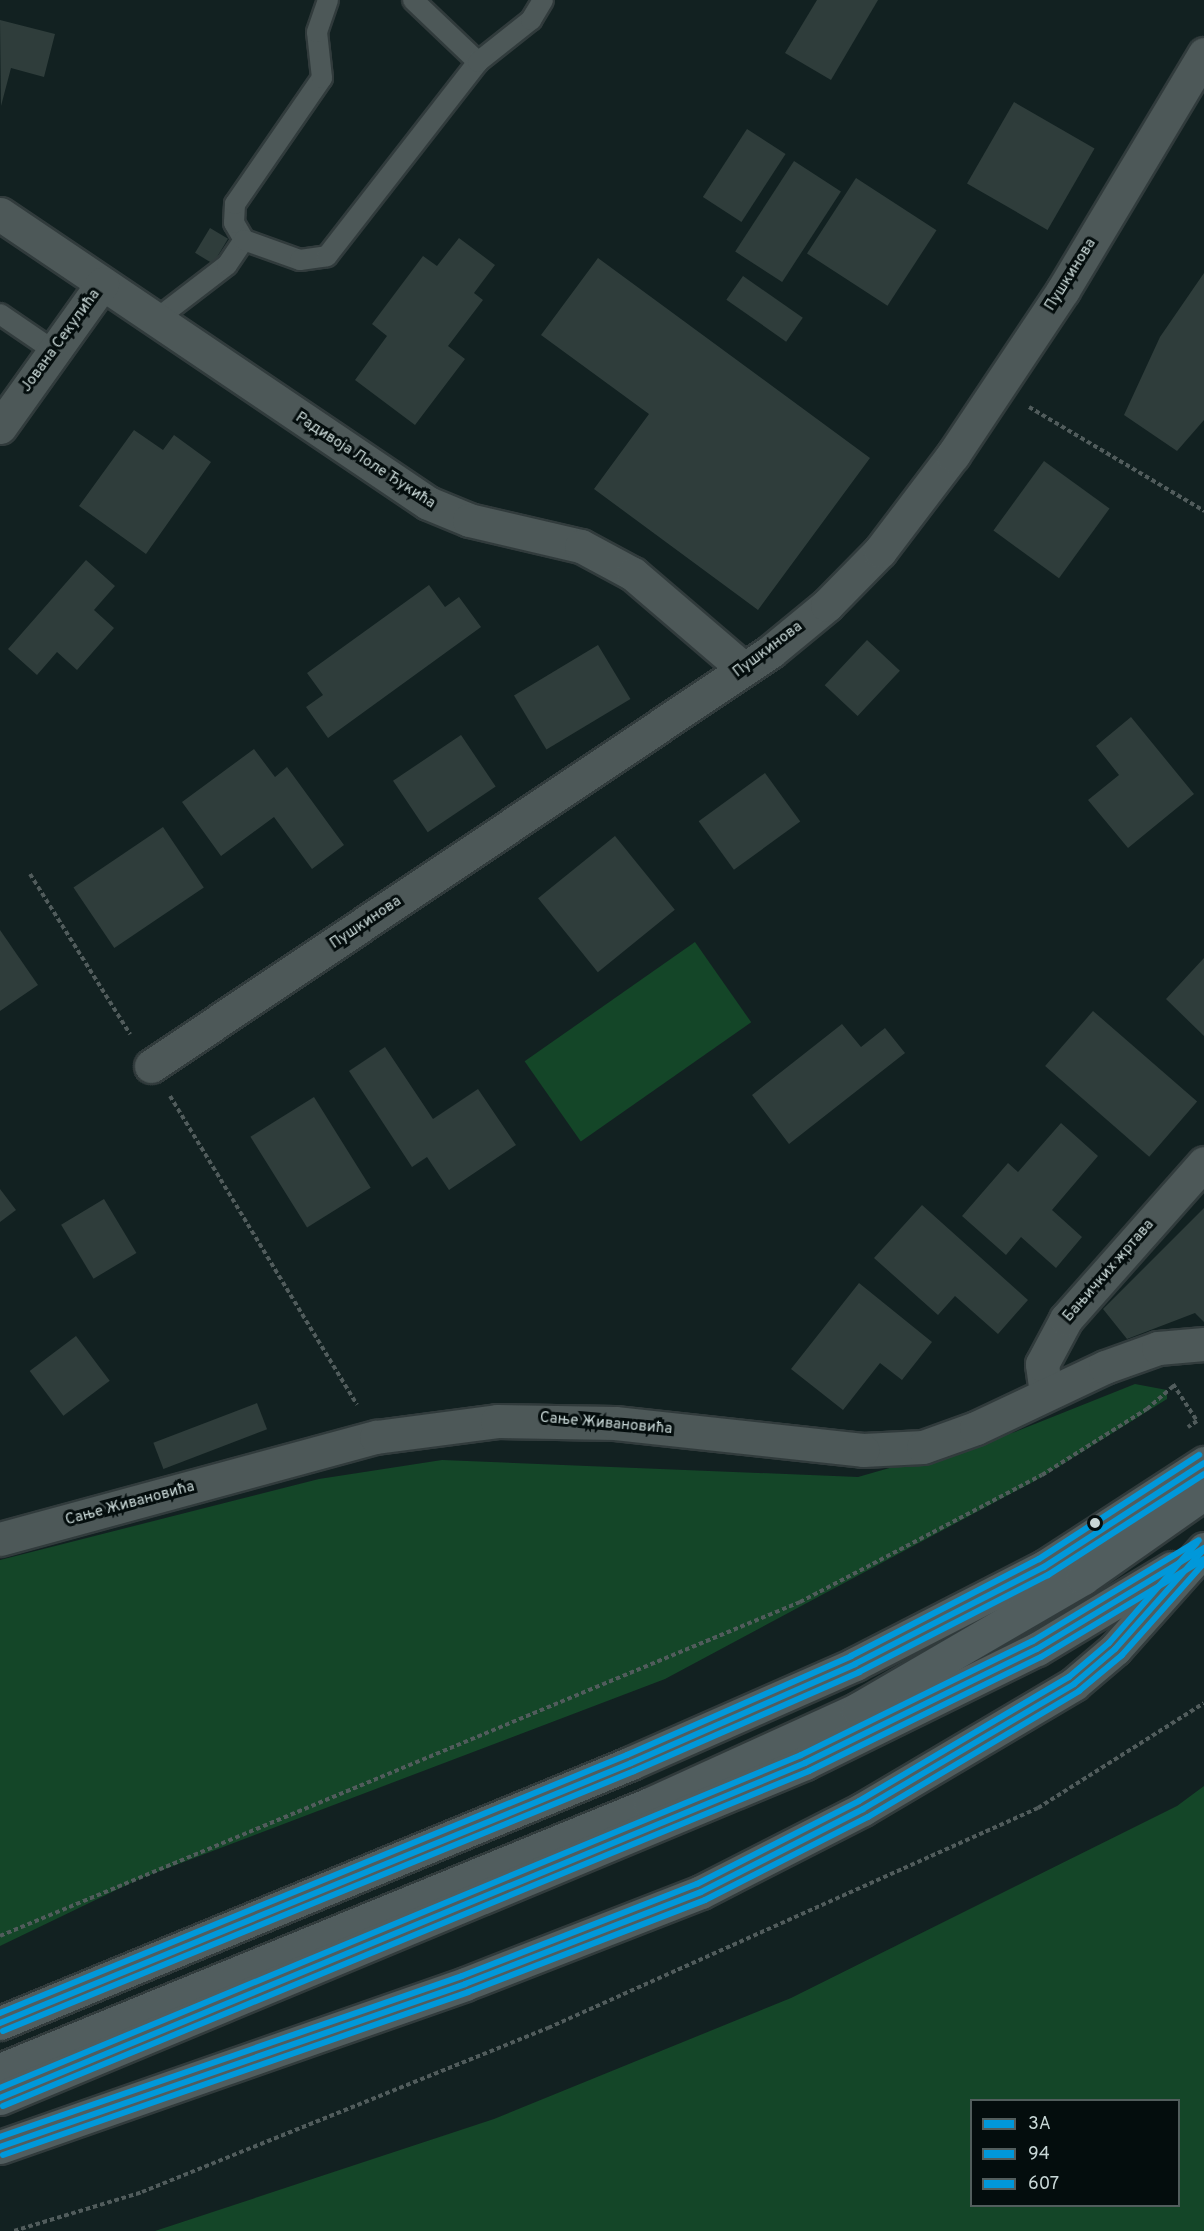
<!DOCTYPE html>
<html>
<head>
<meta charset="utf-8">
<style>
	body { margin:0 }
	#map { position:relative; width:1204px; height:2231px; overflow:hidden; background:#122121; font-family:Overpass,sans-serif }
	div>[style] { position:absolute }
	.green>* { inset:0; background:#144628; transform-origin:0 0 }
	.building>* { inset:0; background:#2f3d3b; transform-origin:0 0 }
	.path>* { height:4px; margin-top:-2px; transform-origin:0; background:repeating-linear-gradient(90deg,#515c5c 0 4.5px,transparent 0 7.5px) }
	.roads { filter:drop-shadow(2px 0 #313b3c) drop-shadow(-2px 0 #313b3c) drop-shadow(0 2px #313b3c) drop-shadow(0 -2px #313b3c) }
	.service>* { height:20px; margin:-10px; padding:0 10px; transform-origin:10px; border-radius:10px; background:#4d5858 }
	.minor>* { height:33px; margin:-16.5px; padding:0 16.5px; transform-origin:16.5px; border-radius:16.5px; background:#4d5858 }
	.tertiary>* { height:33px; margin:-16.5px; padding:0 16.5px; transform-origin:16.5px; border-radius:16.5px; background:#4d5858 }
	.secondary>* { height:33px; margin:-16.5px; padding:0 16.5px; transform-origin:16.5px; border-radius:16.5px; background:#515d5e }
	.bus-1>* { height:6px; margin:-3px; padding:0 3px; transform-origin:3px; border-radius:3px; background:#0098da }
	.bus-2>* { height:6px; margin:-3px; padding:0 3px; transform-origin:3px; border-radius:3px; background:#0098da }
	.bus-3>* { height:6px; margin:-3px; padding:0 3px; transform-origin:3px; border-radius:3px; background:#0098da }
	.bus-4>* { height:6px; margin:-3px; padding:0 3px; transform-origin:3px; border-radius:3px; background:#0098da }
	.bus-5>* { height:6px; margin:-3px; padding:0 3px; transform-origin:3px; border-radius:3px; background:#0098da }
	.bus-6>* { height:6px; margin:-3px; padding:0 3px; transform-origin:3px; border-radius:3px; background:#0098da }
	.dots>* { width:16px; height:16px; translate:-50% -50%; box-sizing:border-box; border:3px solid #040d0d; border-radius:50% }
	span { translate:-50% -50%; white-space:nowrap; text-align:center; line-height:1.15; -webkit-text-stroke:6px #040d0d; paint-order:stroke }
	.street-label { font-size:15px; color:#c8d7d6 }
	.legend { position:absolute; left:970px; top:2099px; width:210px; height:108px; box-sizing:border-box; background:#040d0d; border:2px solid #525e5d; margin:0; padding:8px 10px; list-style:none; font-size:18px; color:#c8d7d6 }
	.legend li { display:flex; align-items:center; gap:12px; height:30px }
	.legend b { width:30px; border:2px solid #525e5d }
</style>
</head>
<body>
<div id="map">
	<div class="green">
		<i style="left:695px;top:942px;width:98px;height:208px;rotate:55deg"></i>
		<i style="clip-path:polygon(1135px 1384px,1167px 1390px,1167px 1399px,1042px 1477px,665px 1679px,139px 1879px,0 1946px,0 1560px,319px 1479px,442px 1460px,858px 1477px,1015px 1432px)"></i>
		<i style="clip-path:polygon(evenodd,1204px 1786px,1204px 2231px,155px 2231px,494px 2119px,791px 1998px,1177px 1806px,1204px 1786px,972px 2100px,1178px 2100px,1178px 2206px,972px 2206px,972px 2100px)"></i>
	</div>
	<div class="building">
		<i style="clip-path:polygon(817px 0,878px 0,831px 80px,785px 53px)"></i>
		<i style="clip-path:polygon(0 20px,55px 34px,44px 77px,11px 68px,1px 106px)"></i>
		<i style="left:1014px;top:102px;width:93px;height:94px;rotate:30deg"></i>
		<i style="left:747px;top:129px;width:46px;height:81px;rotate:33deg"></i>
		<i style="left:794px;top:161px;width:56px;height:108px;rotate:33deg"></i>
		<i style="left:856px;top:178px;width:96px;height:90px;rotate:33deg"></i>
		<i style="left:210px;top:228px;width:21px;height:29px;rotate:31deg"></i>
		<i style="clip-path:polygon(459px 238px,495px 265px,474px 293px,483px 300px,448px 346px,465px 359px,415px 425px,355px 380px,387px 336px,372px 324px,423px 256px,437px 266px)"></i>
		<i style="clip-path:polygon(598px 258px,870px 458px,758px 610px,594px 489px,649px 414px,541px 335px)"></i>
		<i style="clip-path:polygon(1204px 273px,1204px 420px,1177px 451px,1124px 415px,1160px 337px)"></i>
		<i style="left:743px;top:276px;width:73px;height:29px;rotate:35deg"></i>
		<i style="clip-path:polygon(134px 430px,163px 450px,174px 435px,211px 462px,146px 554px,79px 506px)"></i>
		<i style="left:1044px;top:461px;width:81px;height:86px;rotate:36deg"></i>
		<i style="clip-path:polygon(86px 560px,115px 586px,94px 610px,114px 628px,77px 670px,57px 652px,37px 675px,8px 649px)"></i>
		<i style="clip-path:polygon(429px 585px,445px 607px,459px 597px,481px 627px,328px 738px,306px 707px,323px 695px,307px 673px)"></i>
		<i style="left:867px;top:640px;width:45px;height:62px;rotate:43deg"></i>
		<i style="left:598px;top:645px;width:63px;height:98px;rotate:59deg"></i>
		<i style="clip-path:polygon(1131px 717px,1194px 794px,1128px 848px,1088px 800px,1119px 775px,1096px 746px)"></i>
		<i style="left:461px;top:735px;width:62px;height:82px;rotate:56deg"></i>
		<i style="clip-path:polygon(254px 749px,275px 777px,287px 767px,344px 845px,312px 869px,274px 817px,221px 856px,182px 802px)"></i>
		<i style="left:765px;top:773px;width:60px;height:82px;rotate:54deg"></i>
		<i style="left:163px;top:827px;width:73px;height:108px;rotate:56deg"></i>
		<i style="left:615px;top:836px;width:95px;height:99px;rotate:51deg"></i>
		<i style="clip-path:polygon(0 930px,38px 985px,0 1011px)"></i>
		<i style="clip-path:polygon(1204px 958px,1204px 1036px,1166px 999px)"></i>
		<i style="left:1093px;top:1011px;width:138px;height:73px;rotate:41deg"></i>
		<i style="clip-path:polygon(842px 1024px,861px 1047px,885px 1028px,905px 1053px,789px 1144px,752px 1095px)"></i>
		<i style="clip-path:polygon(385px 1047px,433px 1119px,478px 1089px,516px 1145px,449px 1190px,427px 1157px,412px 1167px,349px 1071px)"></i>
		<i style="left:314px;top:1097px;width:107px;height:75px;rotate:58deg"></i>
		<i style="clip-path:polygon(1061px 1123px,1098px 1156px,1052px 1210px,1082px 1237px,1056px 1268px,1021px 1237px,1006px 1255px,962px 1216px,1008px 1163px,1018px 1172px)"></i>
		<i style="clip-path:polygon(0 1189px,16px 1210px,0 1222px)"></i>
		<i style="left:104px;top:1199px;width:63px;height:50px;rotate:59deg"></i>
		<i style="clip-path:polygon(922px 1205px,1028px 1300px,998px 1334px,955px 1296px,938px 1315px,874px 1258px)"></i>
		<i style="clip-path:polygon(1204px 1208px,1204px 1322px,1195px 1313px,1127px 1339px,1103px 1309px)"></i>
		<i style="clip-path:polygon(859px 1283px,932px 1342px,902px 1380px,880px 1363px,843px 1410px,791px 1369px)"></i>
		<i style="left:76px;top:1336px;width:56px;height:58px;rotate:53deg"></i>
		<i style="left:257px;top:1403px;width:28px;height:111px;rotate:69deg"></i>
	</div>
	<div class="path">
		<i style="left:1029px;top:407px;width:204px;rotate:30.7deg"></i>
		<i style="left:30px;top:874px;width:189px;rotate:58deg"></i>
		<i style="left:170px;top:1096px;width:361px;rotate:58.8deg"></i>
		<i style="left:1173px;top:1384px;width:44px;rotate:57deg"></i>
		<i style="left:1197px;top:1421px;width:11px;rotate:146deg"></i>
		<i style="left:0;top:1936px;width:867px;rotate:-22.66deg"></i>
		<i style="left:800px;top:1602px;width:273px;rotate:-27.7deg"></i>
		<i style="left:1042px;top:1475px;width:124px;rotate:-32.2deg"></i>
		<i style="left:1147px;top:1409px;width:35px;rotate:-41deg"></i>
		<i style="left:14px;top:2231px;width:134px;rotate:-16.9deg"></i>
		<i style="left:142px;top:2192px;width:438px;rotate:-22deg"></i>
		<i style="left:548px;top:2028px;width:537px;rotate:-24.18deg"></i>
		<i style="left:1038px;top:1808px;width:196px;rotate:-32.3deg"></i>
	</div>
	<div class="roads">
		<div class="service">
			<i style="left:413px;top:0;width:90px;rotate:43.6deg"></i>
			<i style="left:244px;top:240px;width:20px;rotate:-120deg"></i>
			<i style="left:234px;top:223px;width:19px;rotate:-87deg"></i>
			<i style="left:235px;top:204px;width:153px;rotate:-55.4deg"></i>
			<i style="left:322px;top:78px;width:46px;rotate:-96.2deg"></i>
			<i style="left:317px;top:32px;width:34px;rotate:-71deg"></i>
			<i style="left:0;top:314px;width:65px;rotate:34.4deg"></i>
			<i style="left:154px;top:321px;width:92px;rotate:-37.5deg"></i>
			<i style="left:227px;top:265px;width:30px;rotate:-56deg"></i>
			<i style="left:244px;top:240px;width:59px;rotate:19.7deg"></i>
			<i style="left:300px;top:260px;width:27px;rotate:-8deg"></i>
			<i style="left:327px;top:256px;width:246px;rotate:-52.1deg"></i>
			<i style="left:478px;top:62px;width:68px;rotate:-38.4deg"></i>
			<i style="left:531px;top:20px;width:23px;rotate:-59deg"></i>
		</div>
		<div class="minor">
			<i style="left:0;top:214px;width:516px;rotate:34.03deg"></i>
			<i style="left:428px;top:503px;width:44px;rotate:22.5deg"></i>
			<i style="left:469px;top:520px;width:115px;rotate:13.1deg"></i>
			<i style="left:581px;top:546px;width:59px;rotate:28.3deg"></i>
			<i style="left:633px;top:574px;width:146px;rotate:40.6deg"></i>
			<i style="left:0;top:427px;width:176px;rotate:-54.5deg"></i>
			<i style="left:151px;top:1066px;width:745px;rotate:-33.78deg"></i>
			<i style="left:770px;top:652px;width:74px;rotate:-39.5deg"></i>
			<i style="left:827px;top:605px;width:76px;rotate:-45.5deg"></i>
			<i style="left:880px;top:551px;width:121px;rotate:-52.8deg"></i>
			<i style="left:953px;top:455px;width:198px;rotate:-56.3deg"></i>
			<i style="left:1063px;top:290px;width:275px;rotate:-59.1deg"></i>
			<i style="left:1046px;top:1393px;width:29px;rotate:-98deg"></i>
			<i style="left:1042px;top:1364px;width:51px;rotate:-61.9deg"></i>
			<i style="left:1066px;top:1319px;width:208px;rotate:-48.5deg"></i>
			<i style="left:863px;top:1450px;width:60px;rotate:-2.9deg"></i>
			<i style="left:923px;top:1447px;width:56px;rotate:-19.7deg"></i>
			<i style="left:976px;top:1428px;width:143px;rotate:-25.3deg"></i>
			<i style="left:1105px;top:1367px;width:56px;rotate:-19.7deg"></i>
			<i style="left:1158px;top:1348px;width:46px;rotate:-5deg"></i>
		</div>
		<div class="tertiary">
			<i style="left:0;top:1539px;width:390px;rotate:-15.2deg"></i>
			<i style="left:376px;top:1437px;width:122px;rotate:-7.5deg"></i>
			<i style="left:497px;top:1421px;width:118px;rotate:1deg"></i>
			<i style="left:615px;top:1423px;width:249px;rotate:6.2deg"></i>
		</div>
		<div class="secondary">
			<i style="left:0;top:2023px;width:682px;rotate:-22.39deg"></i>
			<i style="left:631px;top:1763px;width:245px;rotate:-23.8deg"></i>
			<i style="left:855px;top:1664px;width:212px;rotate:-27.2deg"></i>
			<i style="left:1044px;top:1567px;width:191px;rotate:-33deg"></i>
			<i style="left:0;top:2070px;width:702px;rotate:-22.26deg"></i>
			<i style="left:650px;top:1804px;width:229px;rotate:-24.5deg"></i>
			<i style="left:858px;top:1709px;width:260px;rotate:-30.2deg"></i>
			<i style="left:1083px;top:1578px;width:148px;rotate:-35.1deg"></i>
			<i style="left:0;top:2098px;width:872px;rotate:-22.59deg"></i>
			<i style="left:805px;top:1763px;width:258px;rotate:-26.2deg"></i>
			<i style="left:1037px;top:1649px;width:157px;rotate:-31deg"></i>
			<i style="left:0;top:2147px;width:493px;rotate:-19.3deg"></i>
			<i style="left:465px;top:1984px;width:253px;rotate:-21.3deg"></i>
			<i style="left:701px;top:1892px;width:182px;rotate:-27.1deg"></i>
			<i style="left:863px;top:1809px;width:245px;rotate:-30.6deg"></i>
			<i style="left:1074px;top:1684px;width:54px;rotate:-40.5deg"></i>
			<i style="left:1115px;top:1649px;width:134px;rotate:-48.3deg"></i>
		</div>
	</div>
	<div class="bus-1">
		<i style="left:0;top:2023px;width:682px;rotate:-22.39deg"></i>
		<i style="left:631px;top:1763px;width:245px;rotate:-23.8deg"></i>
		<i style="left:855px;top:1664px;width:212px;rotate:-27.2deg"></i>
		<i style="left:1044px;top:1567px;width:191px;rotate:-33deg"></i>
		<i style="left:0;top:2147px;width:493px;rotate:-19.3deg"></i>
		<i style="left:465px;top:1984px;width:253px;rotate:-21.3deg"></i>
		<i style="left:701px;top:1892px;width:182px;rotate:-27.1deg"></i>
		<i style="left:863px;top:1809px;width:245px;rotate:-30.6deg"></i>
		<i style="left:1074px;top:1684px;width:54px;rotate:-40.5deg"></i>
		<i style="left:1115px;top:1649px;width:134px;rotate:-48.3deg"></i>
	</div>
	<div class="bus-2">
		<i style="left:3px;top:2031px;width:682px;rotate:-22.39deg"></i>
		<i style="left:634px;top:1771px;width:246px;rotate:-23.7deg"></i>
		<i style="left:859px;top:1672px;width:212px;rotate:-27.2deg"></i>
		<i style="left:1048px;top:1575px;width:186px;rotate:-32.9deg"></i>
		<i style="left:3px;top:2106px;width:873px;rotate:-22.57deg"></i>
		<i style="left:809px;top:1771px;width:258px;rotate:-26.2deg"></i>
		<i style="left:1041px;top:1657px;width:190px;rotate:-31deg"></i>
	</div>
	<div class="bus-3">
		<i style="left:0;top:2013px;width:678px;rotate:-22.37deg"></i>
		<i style="left:627px;top:1755px;width:245px;rotate:-23.8deg"></i>
		<i style="left:851px;top:1656px;width:212px;rotate:-27.3deg"></i>
		<i style="left:1039px;top:1559px;width:191px;rotate:-33deg"></i>
		<i style="left:0;top:2088px;width:867px;rotate:-22.57deg"></i>
		<i style="left:801px;top:1755px;width:258px;rotate:-26.2deg"></i>
		<i style="left:1033px;top:1641px;width:194px;rotate:-31.3deg"></i>
	</div>
	<div class="bus-4">
		<i style="left:3px;top:2155px;width:493px;rotate:-19.3deg"></i>
		<i style="left:468px;top:1992px;width:254px;rotate:-21.2deg"></i>
		<i style="left:705px;top:1900px;width:183px;rotate:-27deg"></i>
		<i style="left:868px;top:1817px;width:246px;rotate:-30.8deg"></i>
		<i style="left:1079px;top:1691px;width:56px;rotate:-39.9deg"></i>
		<i style="left:1122px;top:1655px;width:123px;rotate:-48.3deg"></i>
	</div>
	<div class="bus-5">
		<i style="left:0;top:2137px;width:489px;rotate:-19.2deg"></i>
		<i style="left:462px;top:1976px;width:252px;rotate:-21.4deg"></i>
		<i style="left:697px;top:1884px;width:182px;rotate:-27.1deg"></i>
		<i style="left:859px;top:1801px;width:244px;rotate:-30.6deg"></i>
		<i style="left:1069px;top:1677px;width:52px;rotate:-40.4deg"></i>
		<i style="left:1109px;top:1643px;width:133px;rotate:-48.7deg"></i>
	</div>
	<div class="bus-6">
		<i style="left:0;top:2098px;width:872px;rotate:-22.59deg"></i>
		<i style="left:805px;top:1763px;width:258px;rotate:-26.2deg"></i>
		<i style="left:1037px;top:1649px;width:195px;rotate:-31.2deg"></i>
	</div>
	<div class="dots">
		<i style="left:1095px;top:1523px;background:#c8d7d6"></i>
	</div>
	<div class="street-label">
		<span style="left:1071px;top:275px;rotate:-58deg">Пушкинова</span>
		<span style="left:61px;top:341px;rotate:-54deg">Јована Секулића</span>
		<span style="left:365px;top:461px;rotate:33deg">Радивоја Лоле Ђукића</span>
		<span style="left:768px;top:650px;rotate:-37deg">Пушкинова</span>
		<span style="left:366px;top:923px;rotate:-34deg">Пушкинова</span>
		<span style="left:1109px;top:1271px;rotate:-49deg">Бањичких жртава</span>
		<span style="left:606px;top:1424px;rotate:5deg">Сање Живановића</span>
		<span style="left:130px;top:1504px;rotate:-15deg">Сање Живановића</span>
	</div>
	<ul class="legend">
	<li><b style="height:8px;background:#0098da"></b>3A</li>
	<li><b style="height:8px;background:#0098da"></b>94</li>
	<li><b style="height:8px;background:#0098da"></b>607</li>
	</ul>
</div>
</body>
</html>
